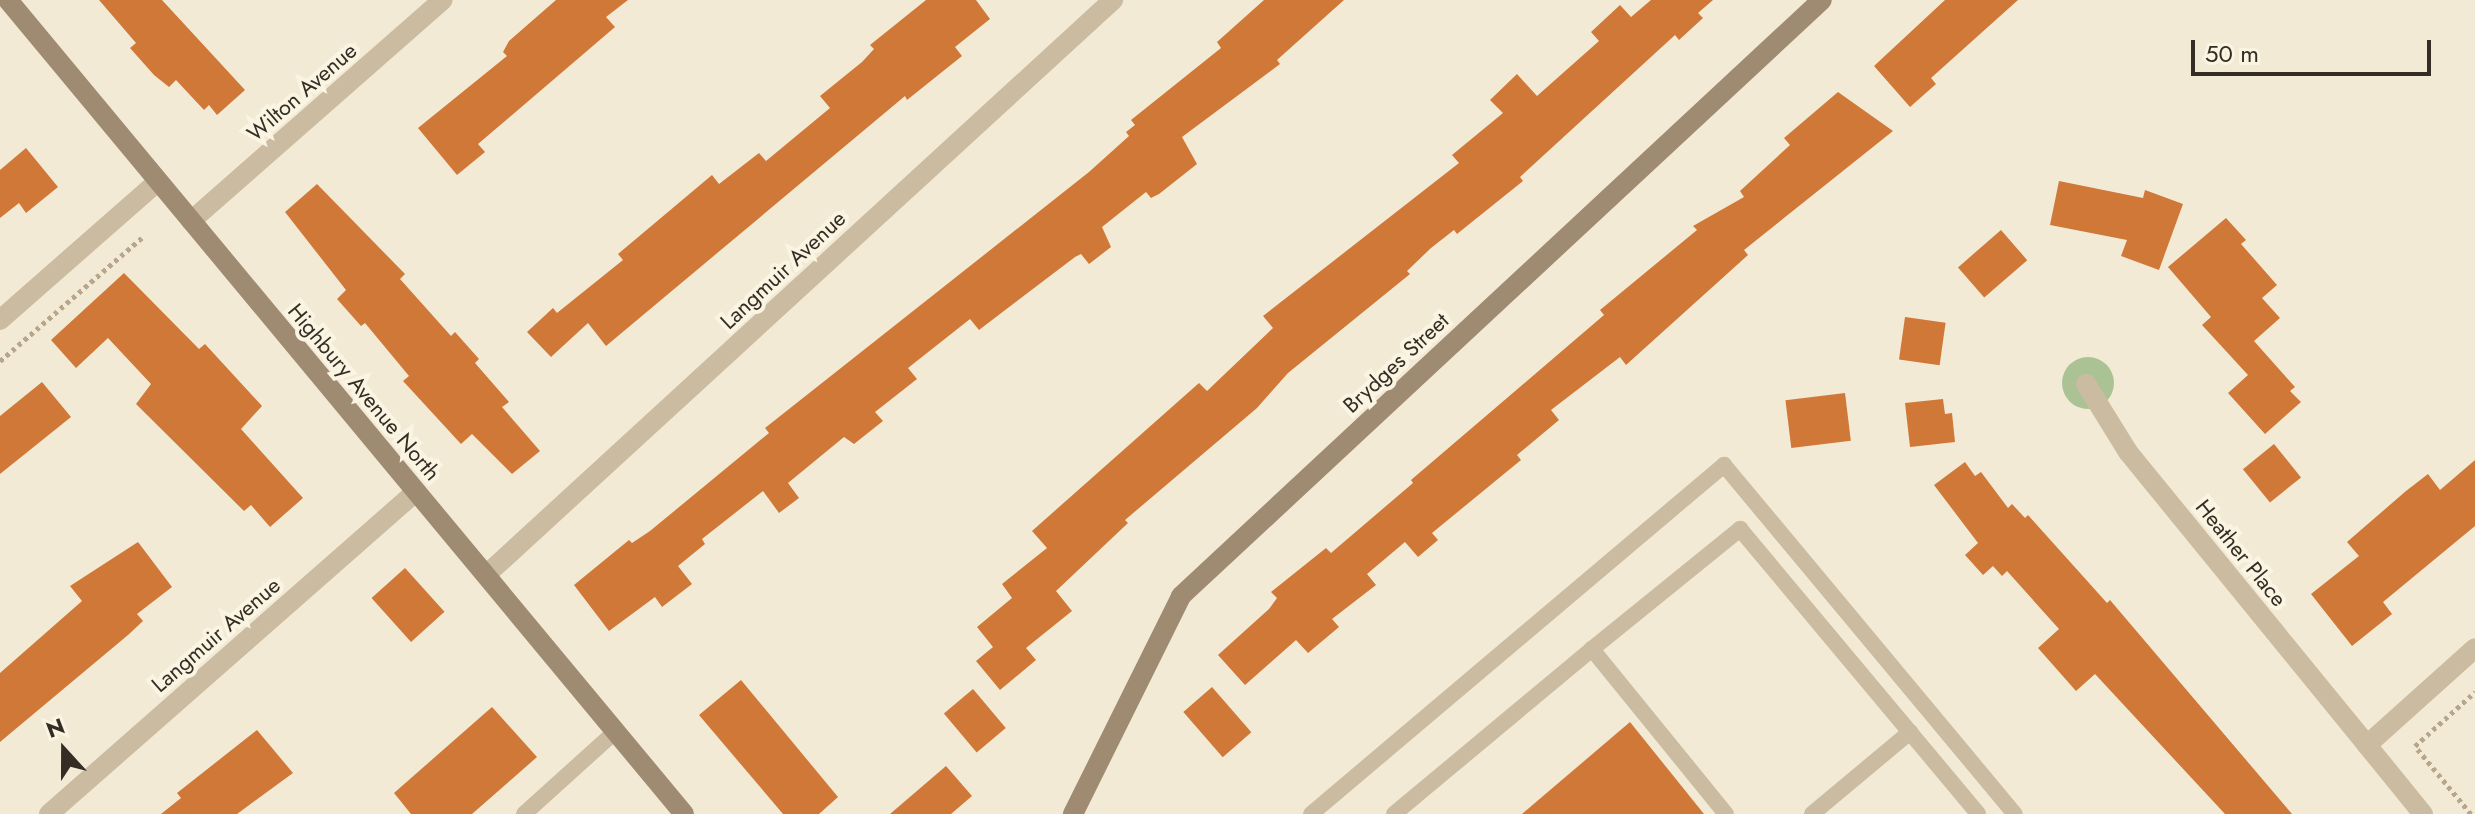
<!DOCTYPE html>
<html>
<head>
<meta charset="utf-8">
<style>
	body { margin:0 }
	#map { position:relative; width:2475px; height:814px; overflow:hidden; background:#f3ead6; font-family:Jost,sans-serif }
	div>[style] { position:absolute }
	.green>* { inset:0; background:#abc295 }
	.round { border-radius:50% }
	.building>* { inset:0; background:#d07837; transform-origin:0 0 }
	.path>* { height:5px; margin-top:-2.5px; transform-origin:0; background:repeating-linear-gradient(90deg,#b7a68b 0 4px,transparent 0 8px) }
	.lane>* { height:16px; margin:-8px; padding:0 8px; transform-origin:8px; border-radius:8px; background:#cbbca1 }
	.street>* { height:20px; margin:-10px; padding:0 10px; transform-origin:10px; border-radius:10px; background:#cbbca1 }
	.secondary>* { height:20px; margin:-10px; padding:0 10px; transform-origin:10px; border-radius:10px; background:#9f8b72 }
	span { translate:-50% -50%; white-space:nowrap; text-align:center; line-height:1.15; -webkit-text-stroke:8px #faf4e2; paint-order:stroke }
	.street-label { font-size:22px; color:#352d24 }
	.north { position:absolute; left:24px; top:710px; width:80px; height:80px; -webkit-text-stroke:6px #faf4e2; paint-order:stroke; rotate:339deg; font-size:22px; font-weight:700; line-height:32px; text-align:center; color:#352d24 }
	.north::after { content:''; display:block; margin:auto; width:28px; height:36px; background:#352d24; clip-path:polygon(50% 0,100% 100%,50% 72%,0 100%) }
	.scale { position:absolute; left:2191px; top:40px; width:240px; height:36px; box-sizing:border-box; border:4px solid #352d24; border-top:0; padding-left:10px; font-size:24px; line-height:28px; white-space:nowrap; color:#352d24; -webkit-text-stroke:6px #faf4e2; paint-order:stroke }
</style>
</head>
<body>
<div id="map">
	<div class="green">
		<i class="round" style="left:2062px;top:357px;width:52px;height:52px"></i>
	</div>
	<div class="building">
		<i style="clip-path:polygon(99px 0,162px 0,245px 90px,217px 115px,209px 105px,204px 110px,176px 80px,169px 87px,154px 75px,130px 48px,136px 43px)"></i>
		<i style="clip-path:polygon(556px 0,628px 0,606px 17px,615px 27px,478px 144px,485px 152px,457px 175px,418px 128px,507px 56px,503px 52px,509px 41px)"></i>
		<i style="clip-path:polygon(926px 0,976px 0,990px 19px,955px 47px,962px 56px,907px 100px,905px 96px,606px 346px,588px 323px,551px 357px,527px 332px,553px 308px,557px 313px,623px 260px,618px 254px,712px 175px,719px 184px,759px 153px,766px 161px,830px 108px,820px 96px,862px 62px,874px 49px,870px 45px)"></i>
		<i style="clip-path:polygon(1264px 0,1344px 0,1277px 60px,1280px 64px,1182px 137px,1197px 164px,1159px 194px,1151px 198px,1146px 192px,1102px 227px,1111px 247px,1089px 264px,1081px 254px,1075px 257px,979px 330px,970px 319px,908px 368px,917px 379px,875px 412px,883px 421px,854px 444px,844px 437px,788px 483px,799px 498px,779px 513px,763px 491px,702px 539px,705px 544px,678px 566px,692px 584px,662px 607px,655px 597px,609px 631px,574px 585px,629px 540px,632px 543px,650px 531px,769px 433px,765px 428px,1089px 172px,1129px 136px,1126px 132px,1135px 125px,1131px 120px,1221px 48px,1217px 42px)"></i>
		<i style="clip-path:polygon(1651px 0,1713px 0,1698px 13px,1703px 18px,1679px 40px,1675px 35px,1520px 177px,1523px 181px,1457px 234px,1454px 230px,1431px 248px,1407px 271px,1410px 274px,1288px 373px,1257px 408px,1125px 520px,1128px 523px,1056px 591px,1072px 611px,1026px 648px,1036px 660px,1000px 690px,976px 661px,993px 647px,977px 627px,1012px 598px,1002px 584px,1047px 548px,1032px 531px,1199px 383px,1207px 391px,1273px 328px,1263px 316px,1459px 163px,1452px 155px,1503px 113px,1490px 100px,1517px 74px,1537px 96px,1599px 41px,1591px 32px,1620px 5px,1631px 17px)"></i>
		<i style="clip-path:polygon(1945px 0,2018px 0,1931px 78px,1936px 84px,1910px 107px,1874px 66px)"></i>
		<i style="clip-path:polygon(1838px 92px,1893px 131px,1744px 250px,1748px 255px,1626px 365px,1620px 357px,1551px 410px,1559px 420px,1517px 455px,1521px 460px,1510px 469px,1432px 533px,1438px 540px,1418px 557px,1405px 542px,1367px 574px,1376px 585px,1332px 619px,1339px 627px,1308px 653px,1296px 640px,1245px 685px,1218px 655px,1269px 609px,1277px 598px,1271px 592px,1326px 548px,1331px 553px,1413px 483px,1411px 480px,1604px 315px,1600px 310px,1697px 230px,1693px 226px,1744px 197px,1740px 191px,1790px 145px,1784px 138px)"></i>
		<i style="clip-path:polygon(26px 148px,58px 187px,26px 213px,19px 203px,0 218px,0 170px)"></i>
		<i style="clip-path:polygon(2059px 181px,2143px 198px,2145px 190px,2183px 204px,2159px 270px,2121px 256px,2127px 240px,2050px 225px)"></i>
		<i style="clip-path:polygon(317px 184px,405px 274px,400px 279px,451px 336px,455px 332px,479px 359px,475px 363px,509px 402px,502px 407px,540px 451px,512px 474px,472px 434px,461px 444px,403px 381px,409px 376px,365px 323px,361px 326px,337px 299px,346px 290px,285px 212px)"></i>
		<i style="clip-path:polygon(2226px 218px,2246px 240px,2241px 244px,2277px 285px,2262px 298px,2280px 318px,2254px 341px,2295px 387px,2290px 391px,2301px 402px,2265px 434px,2228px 393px,2248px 375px,2202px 325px,2211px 317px,2168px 267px)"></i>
		<i style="left:2001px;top:230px;width:40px;height:57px;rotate:49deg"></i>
		<i style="clip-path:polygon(124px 273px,199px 349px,205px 344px,262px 406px,241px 429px,303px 498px,270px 527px,251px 505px,244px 511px,136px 404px,151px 384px,108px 338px,76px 368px,51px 340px)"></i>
		<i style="left:1905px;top:317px;width:41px;height:43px;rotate:8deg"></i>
		<i style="clip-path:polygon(42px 382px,71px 417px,0 474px,0 416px)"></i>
		<i style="left:1845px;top:393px;width:48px;height:60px;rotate:83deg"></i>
		<i style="clip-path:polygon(1943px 399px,1945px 414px,1952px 413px,1955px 442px,1910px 447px,1905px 403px)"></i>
		<i style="left:2274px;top:444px;width:43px;height:40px;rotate:51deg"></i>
		<i style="clip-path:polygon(2475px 460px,2475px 526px,2383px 602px,2392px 614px,2352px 646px,2311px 594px,2359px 556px,2347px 542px,2406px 491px,2428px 474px,2440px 490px)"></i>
		<i style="clip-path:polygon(1965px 462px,1975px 476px,1981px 472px,2008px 508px,2012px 504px,2025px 518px,2028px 515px,2107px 603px,2110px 600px,2292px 814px,2225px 814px,2095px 674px,2076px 691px,2038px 648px,2059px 629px,2007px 571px,2002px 576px,1993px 566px,1983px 575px,1965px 555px,1978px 543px,1934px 485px)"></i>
		<i style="clip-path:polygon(138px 542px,172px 587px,137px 614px,143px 621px,128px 635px,0 742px,0 673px,82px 601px,70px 586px)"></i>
		<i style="left:405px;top:568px;width:59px;height:45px;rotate:48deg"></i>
		<i style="clip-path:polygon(741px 680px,838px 797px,819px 814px,783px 814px,699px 715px)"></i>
		<i style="left:1212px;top:687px;width:60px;height:38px;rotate:49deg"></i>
		<i style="left:973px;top:689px;width:51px;height:38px;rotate:50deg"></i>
		<i style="clip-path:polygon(492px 707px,537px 757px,472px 814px,411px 814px,394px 793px)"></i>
		<i style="clip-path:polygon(1630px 722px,1704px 814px,1522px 814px)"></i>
		<i style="clip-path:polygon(257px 730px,293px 773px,237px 814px,161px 814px,181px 798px,177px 793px)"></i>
		<i style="clip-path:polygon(946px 766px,972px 796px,951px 814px,890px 814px)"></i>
	</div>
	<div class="path">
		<i style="left:0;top:361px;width:192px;rotate:-41deg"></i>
		<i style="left:2471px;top:814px;width:88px;rotate:-129.5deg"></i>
		<i style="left:2415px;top:746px;width:81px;rotate:-42deg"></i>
	</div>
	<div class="lane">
		<i style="left:524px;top:814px;width:124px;rotate:-42.1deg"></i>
		<i style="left:1311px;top:814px;width:541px;rotate:-40.2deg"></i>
		<i style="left:1724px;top:465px;width:454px;rotate:50.2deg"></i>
		<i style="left:1394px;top:814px;width:258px;rotate:-39.8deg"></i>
		<i style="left:1726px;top:814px;width:213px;rotate:-129.1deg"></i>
		<i style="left:1592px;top:649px;width:191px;rotate:-39deg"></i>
		<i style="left:1740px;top:529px;width:371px;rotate:50.1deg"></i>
		<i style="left:1812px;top:814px;width:128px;rotate:-39.9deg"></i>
	</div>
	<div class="street">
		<i style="left:191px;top:221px;width:335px;rotate:-41.3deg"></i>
		<i style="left:0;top:320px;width:210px;rotate:-41.3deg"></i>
		<i style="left:2086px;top:384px;width:80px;rotate:58.3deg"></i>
		<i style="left:2128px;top:452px;width:378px;rotate:50.8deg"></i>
		<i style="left:486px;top:575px;width:851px;rotate:-42.52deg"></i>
		<i style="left:49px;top:814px;width:487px;rotate:-41.3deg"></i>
		<i style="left:2423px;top:814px;width:89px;rotate:-129.1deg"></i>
		<i style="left:2367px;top:745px;width:145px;rotate:-41.9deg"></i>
	</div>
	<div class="secondary">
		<i style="left:8px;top:0;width:1058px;rotate:50.29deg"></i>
		<i style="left:1073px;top:814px;width:243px;rotate:-63.6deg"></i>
		<i style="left:1181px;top:596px;width:875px;rotate:-42.92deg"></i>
	</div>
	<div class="street-label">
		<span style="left:302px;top:92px;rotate:-41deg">Wilton Avenue</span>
		<span style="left:783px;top:270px;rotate:-43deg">Langmuir Avenue</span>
		<span style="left:1396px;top:363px;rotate:-43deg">Brydges Street</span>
		<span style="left:364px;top:392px;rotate:50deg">Highbury Avenue North</span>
		<span style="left:2241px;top:553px;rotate:51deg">Heather Place</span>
		<span style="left:216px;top:635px;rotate:-41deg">Langmuir Avenue</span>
	</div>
	<div class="north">N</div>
	<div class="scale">50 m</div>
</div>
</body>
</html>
